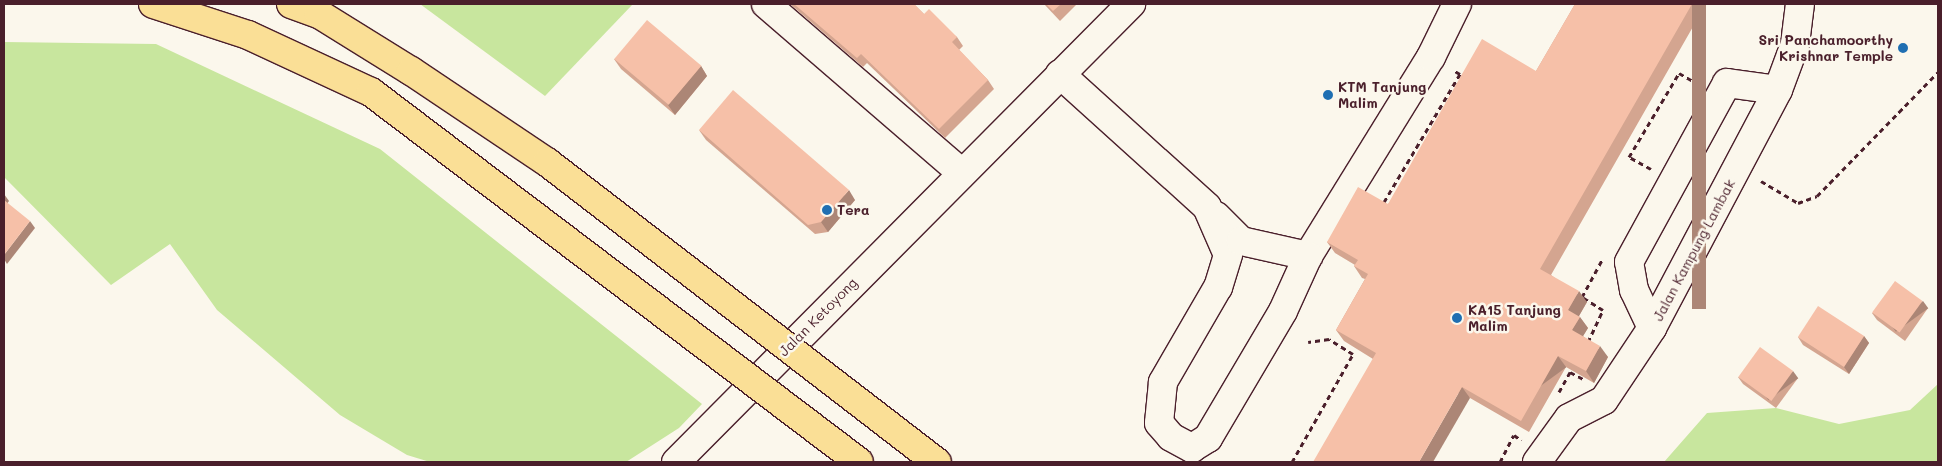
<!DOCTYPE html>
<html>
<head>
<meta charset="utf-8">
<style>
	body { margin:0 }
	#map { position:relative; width:1942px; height:466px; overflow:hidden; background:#fbf7ec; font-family:Mali,sans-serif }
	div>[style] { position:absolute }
	.green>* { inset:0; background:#c8e69e }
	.path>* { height:3px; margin-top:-1.5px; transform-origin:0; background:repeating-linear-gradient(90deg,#4a1f2b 0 5px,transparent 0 9px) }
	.roads { filter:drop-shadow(1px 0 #4a1f2b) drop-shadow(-1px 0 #4a1f2b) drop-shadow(0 1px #4a1f2b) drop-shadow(0 -1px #4a1f2b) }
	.minor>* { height:28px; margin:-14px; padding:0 14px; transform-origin:14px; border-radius:14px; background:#fbf7ec }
	.bridges { filter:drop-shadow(1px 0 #4a1f2b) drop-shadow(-1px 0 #4a1f2b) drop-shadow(0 1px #4a1f2b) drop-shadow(0 -1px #4a1f2b) }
	.major-bridge>* { height:28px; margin:-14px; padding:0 14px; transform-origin:14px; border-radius:14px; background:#fadf96 }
	.wall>* { inset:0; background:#d4a590 }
	.shaded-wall>* { inset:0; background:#ac8676; transform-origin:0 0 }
	.building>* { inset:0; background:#f6c0a8; transform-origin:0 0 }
	.dots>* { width:14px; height:14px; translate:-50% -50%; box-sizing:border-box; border:2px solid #fbf7ec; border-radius:50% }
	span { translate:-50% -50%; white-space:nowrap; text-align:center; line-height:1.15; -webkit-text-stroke:5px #fbf7ec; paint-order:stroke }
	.poi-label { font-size:14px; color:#4a1f2b; font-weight:700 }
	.right { translate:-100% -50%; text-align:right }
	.left { translate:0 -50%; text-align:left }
	.street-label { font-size:14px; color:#4a1f2b }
	.frame { position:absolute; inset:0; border:5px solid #4a1f2b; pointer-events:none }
</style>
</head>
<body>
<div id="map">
	<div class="green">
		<i style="clip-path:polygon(420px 4px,633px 4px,545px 96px)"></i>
		<i style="clip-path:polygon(4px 42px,156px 44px,380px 149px,702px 404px,679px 428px,626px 462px,430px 462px,407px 455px,340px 415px,217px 310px,170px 244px,111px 285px,4px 177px)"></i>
		<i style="clip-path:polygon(1938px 384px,1938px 462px,1664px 462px,1707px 413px,1776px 408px,1839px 424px,1910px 410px)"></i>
	</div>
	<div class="path">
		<i style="left:1651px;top:169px;width:25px;rotate:-151deg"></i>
		<i style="left:1629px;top:157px;width:98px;rotate:-59.2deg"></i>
		<i style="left:1679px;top:73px;width:20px;rotate:30deg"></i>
		<i style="left:1761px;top:181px;width:43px;rotate:30.7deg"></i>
		<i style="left:1798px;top:203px;width:20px;rotate:-20deg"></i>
		<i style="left:1817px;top:196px;width:173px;rotate:-45.7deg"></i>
		<i style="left:1384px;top:202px;width:149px;rotate:-59.3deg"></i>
		<i style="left:1460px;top:74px;width:8px;rotate:-150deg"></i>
		<i style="left:1588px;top:342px;width:35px;rotate:-65deg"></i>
		<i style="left:1603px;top:310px;width:25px;rotate:-148deg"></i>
		<i style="left:1582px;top:297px;width:42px;rotate:-61.6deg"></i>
		<i style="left:1559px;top:392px;width:23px;rotate:-61deg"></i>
		<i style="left:1570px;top:372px;width:17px;rotate:28deg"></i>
		<i style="left:1292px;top:462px;width:124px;rotate:-60.5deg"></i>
		<i style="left:1353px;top:354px;width:28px;rotate:-148deg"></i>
		<i style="left:1329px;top:339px;width:21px;rotate:172deg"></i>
		<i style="left:1500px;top:462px;width:30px;rotate:-63deg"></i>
		<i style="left:1514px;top:435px;width:9px;rotate:36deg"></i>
	</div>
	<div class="roads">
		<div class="minor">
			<i style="left:766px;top:4px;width:259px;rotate:40.8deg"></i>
			<i style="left:1060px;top:74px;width:198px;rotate:42.1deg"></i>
			<i style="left:1207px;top:207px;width:52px;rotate:66.4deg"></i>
			<i style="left:1228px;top:255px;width:34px;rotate:107deg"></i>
			<i style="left:1218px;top:287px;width:110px;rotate:120.1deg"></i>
			<i style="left:1163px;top:382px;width:41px;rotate:95.6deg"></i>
			<i style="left:1159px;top:423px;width:18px;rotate:49deg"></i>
			<i style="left:1171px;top:437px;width:24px;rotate:28deg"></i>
			<i style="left:1192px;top:448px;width:19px;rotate:-32deg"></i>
			<i style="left:1208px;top:438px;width:147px;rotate:-59.4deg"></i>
			<i style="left:1283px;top:311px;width:60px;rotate:-65.6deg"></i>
			<i style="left:1308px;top:256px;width:234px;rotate:-58.3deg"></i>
			<i style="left:1431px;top:57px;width:59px;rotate:-63.9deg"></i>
			<i style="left:1216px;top:216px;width:35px;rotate:45deg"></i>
			<i style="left:1241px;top:241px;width:69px;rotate:12.6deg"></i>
			<i style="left:1652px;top:328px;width:42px;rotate:-115.3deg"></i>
			<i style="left:1634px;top:290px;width:28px;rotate:-100deg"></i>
			<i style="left:1629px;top:262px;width:204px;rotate:-61.3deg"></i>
			<i style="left:1727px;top:83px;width:51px;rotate:7.8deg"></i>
			<i style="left:676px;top:462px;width:646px;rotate:-45.19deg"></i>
			<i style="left:1537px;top:462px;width:54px;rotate:-54deg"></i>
			<i style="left:1569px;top:418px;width:39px;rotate:-27deg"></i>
			<i style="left:1604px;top:400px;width:87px;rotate:-56.3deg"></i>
			<i style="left:1652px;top:328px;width:269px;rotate:-62.1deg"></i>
			<i style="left:1778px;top:90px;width:49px;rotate:-69.7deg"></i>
			<i style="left:1795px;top:44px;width:40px;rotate:-82.9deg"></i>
		</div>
	</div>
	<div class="bridges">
		<div class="major-bridge">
			<i style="left:153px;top:4px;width:100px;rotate:18.1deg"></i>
			<i style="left:248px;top:35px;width:136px;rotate:24.9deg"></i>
			<i style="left:371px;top:92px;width:612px;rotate:37.17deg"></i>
			<i style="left:291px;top:4px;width:30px;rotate:20deg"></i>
			<i style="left:319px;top:14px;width:108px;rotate:31.8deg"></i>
			<i style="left:411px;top:71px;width:164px;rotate:33.8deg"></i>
			<i style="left:547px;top:162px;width:492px;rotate:37.6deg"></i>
		</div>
	</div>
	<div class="wall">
		<i style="clip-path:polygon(790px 4px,914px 4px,924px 14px,957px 37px,963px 46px,959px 50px,988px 80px,994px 89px,945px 138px,867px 63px,863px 67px)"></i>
		<i style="clip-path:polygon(1044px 4px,1077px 4px,1060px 21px)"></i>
		<i style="clip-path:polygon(1575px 4px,1706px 4px,1551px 275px,1587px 302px,1579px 316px,1588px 328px,1583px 336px,1608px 357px,1594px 383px,1566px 367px,1529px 432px,1470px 398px,1373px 359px,1344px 341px,1336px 330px,1365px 279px,1362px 278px,1354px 266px,1355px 265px,1335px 253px,1327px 242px,1388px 204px,1536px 71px)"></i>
		<i style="clip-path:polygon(614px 59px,701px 66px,707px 76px,675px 115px,621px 69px)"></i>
		<i style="clip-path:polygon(699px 130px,855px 200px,828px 232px,815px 234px,706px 140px)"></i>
		<i style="clip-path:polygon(1928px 308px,1905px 341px,1877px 320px,1872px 313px)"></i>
		<i style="clip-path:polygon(1864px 336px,1869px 343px,1849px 374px,1803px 345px,1798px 337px)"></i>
		<i style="clip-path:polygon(1738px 377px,1798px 378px,1776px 408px,1743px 384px)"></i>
	</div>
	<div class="shaded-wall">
		<i style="left:1692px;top:4px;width:14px;height:305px"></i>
		<i style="clip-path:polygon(701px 66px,707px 76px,675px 115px,668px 105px)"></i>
		<i style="clip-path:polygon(849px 190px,855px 200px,828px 232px,821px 222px)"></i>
		<i style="clip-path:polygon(4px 194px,9px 201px,6px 205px,4px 202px)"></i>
		<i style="clip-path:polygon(30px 221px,35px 228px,7px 264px,4px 259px,4px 255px)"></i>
		<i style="clip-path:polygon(1579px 291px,1587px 302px,1576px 321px,1568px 310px)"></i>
		<i style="left:1923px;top:301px;width:9px;height:40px;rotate:54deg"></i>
		<i style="clip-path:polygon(1580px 317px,1588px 328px,1580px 341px,1572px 330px)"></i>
		<i style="clip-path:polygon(1864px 336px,1869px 343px,1849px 374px,1844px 367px)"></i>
		<i style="clip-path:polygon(1600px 346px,1608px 357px,1594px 383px,1586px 371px)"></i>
		<i style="left:1558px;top:356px;width:14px;height:75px;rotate:54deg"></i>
		<i style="left:1793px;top:371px;width:9px;height:37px;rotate:54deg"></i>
		<i style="clip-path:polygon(1462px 387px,1470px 398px,1433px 462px,1419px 462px)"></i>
	</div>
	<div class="building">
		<i style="clip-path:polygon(794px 4px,914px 4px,924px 14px,929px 9px,957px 37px,952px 42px,988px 80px,939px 129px,861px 54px,857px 58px)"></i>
		<i style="clip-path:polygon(1046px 4px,1061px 4px,1053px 11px)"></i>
		<i style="clip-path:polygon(1575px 4px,1692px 4px,1540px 269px,1579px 291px,1568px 310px,1580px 317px,1572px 330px,1600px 346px,1586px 371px,1558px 356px,1521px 421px,1462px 387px,1419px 462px,1313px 462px,1376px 353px,1336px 330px,1368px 274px,1354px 266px,1358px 260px,1327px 242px,1358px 187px,1388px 204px,1482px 39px,1536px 71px)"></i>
		<i style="left:647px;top:20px;width:71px;height:51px;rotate:40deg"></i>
		<i style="clip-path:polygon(733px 90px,849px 190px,821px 222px,808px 225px,699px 130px)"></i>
		<i style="clip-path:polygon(4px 200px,30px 221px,4px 255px)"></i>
		<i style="left:1895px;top:281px;width:34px;height:39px;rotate:36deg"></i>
		<i style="left:1818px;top:306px;width:55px;height:37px;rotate:33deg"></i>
		<i style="left:1760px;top:347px;width:41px;height:37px;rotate:36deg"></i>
	</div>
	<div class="dots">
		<i style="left:1903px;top:48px;background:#1f6fb2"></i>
		<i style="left:1328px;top:95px;background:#1f6fb2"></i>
		<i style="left:827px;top:210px;background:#1f6fb2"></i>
		<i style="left:1457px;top:318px;background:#1f6fb2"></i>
	</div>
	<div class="poi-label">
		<span class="right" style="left:1893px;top:48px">Sri Panchamoorthy<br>Krishnar Temple</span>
		<span class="left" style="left:1338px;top:95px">KTM Tanjung<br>Malim</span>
		<span class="left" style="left:837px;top:210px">Tera</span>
		<span class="left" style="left:1468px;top:318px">KA15 Tanjung<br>Malim</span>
	</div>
	<div class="street-label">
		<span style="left:1694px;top:250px;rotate:-62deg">Jalan Kampung Lambak</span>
		<span style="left:818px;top:317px;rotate:-45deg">Jalan Ketoyong</span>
	</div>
	<div class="frame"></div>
</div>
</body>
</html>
